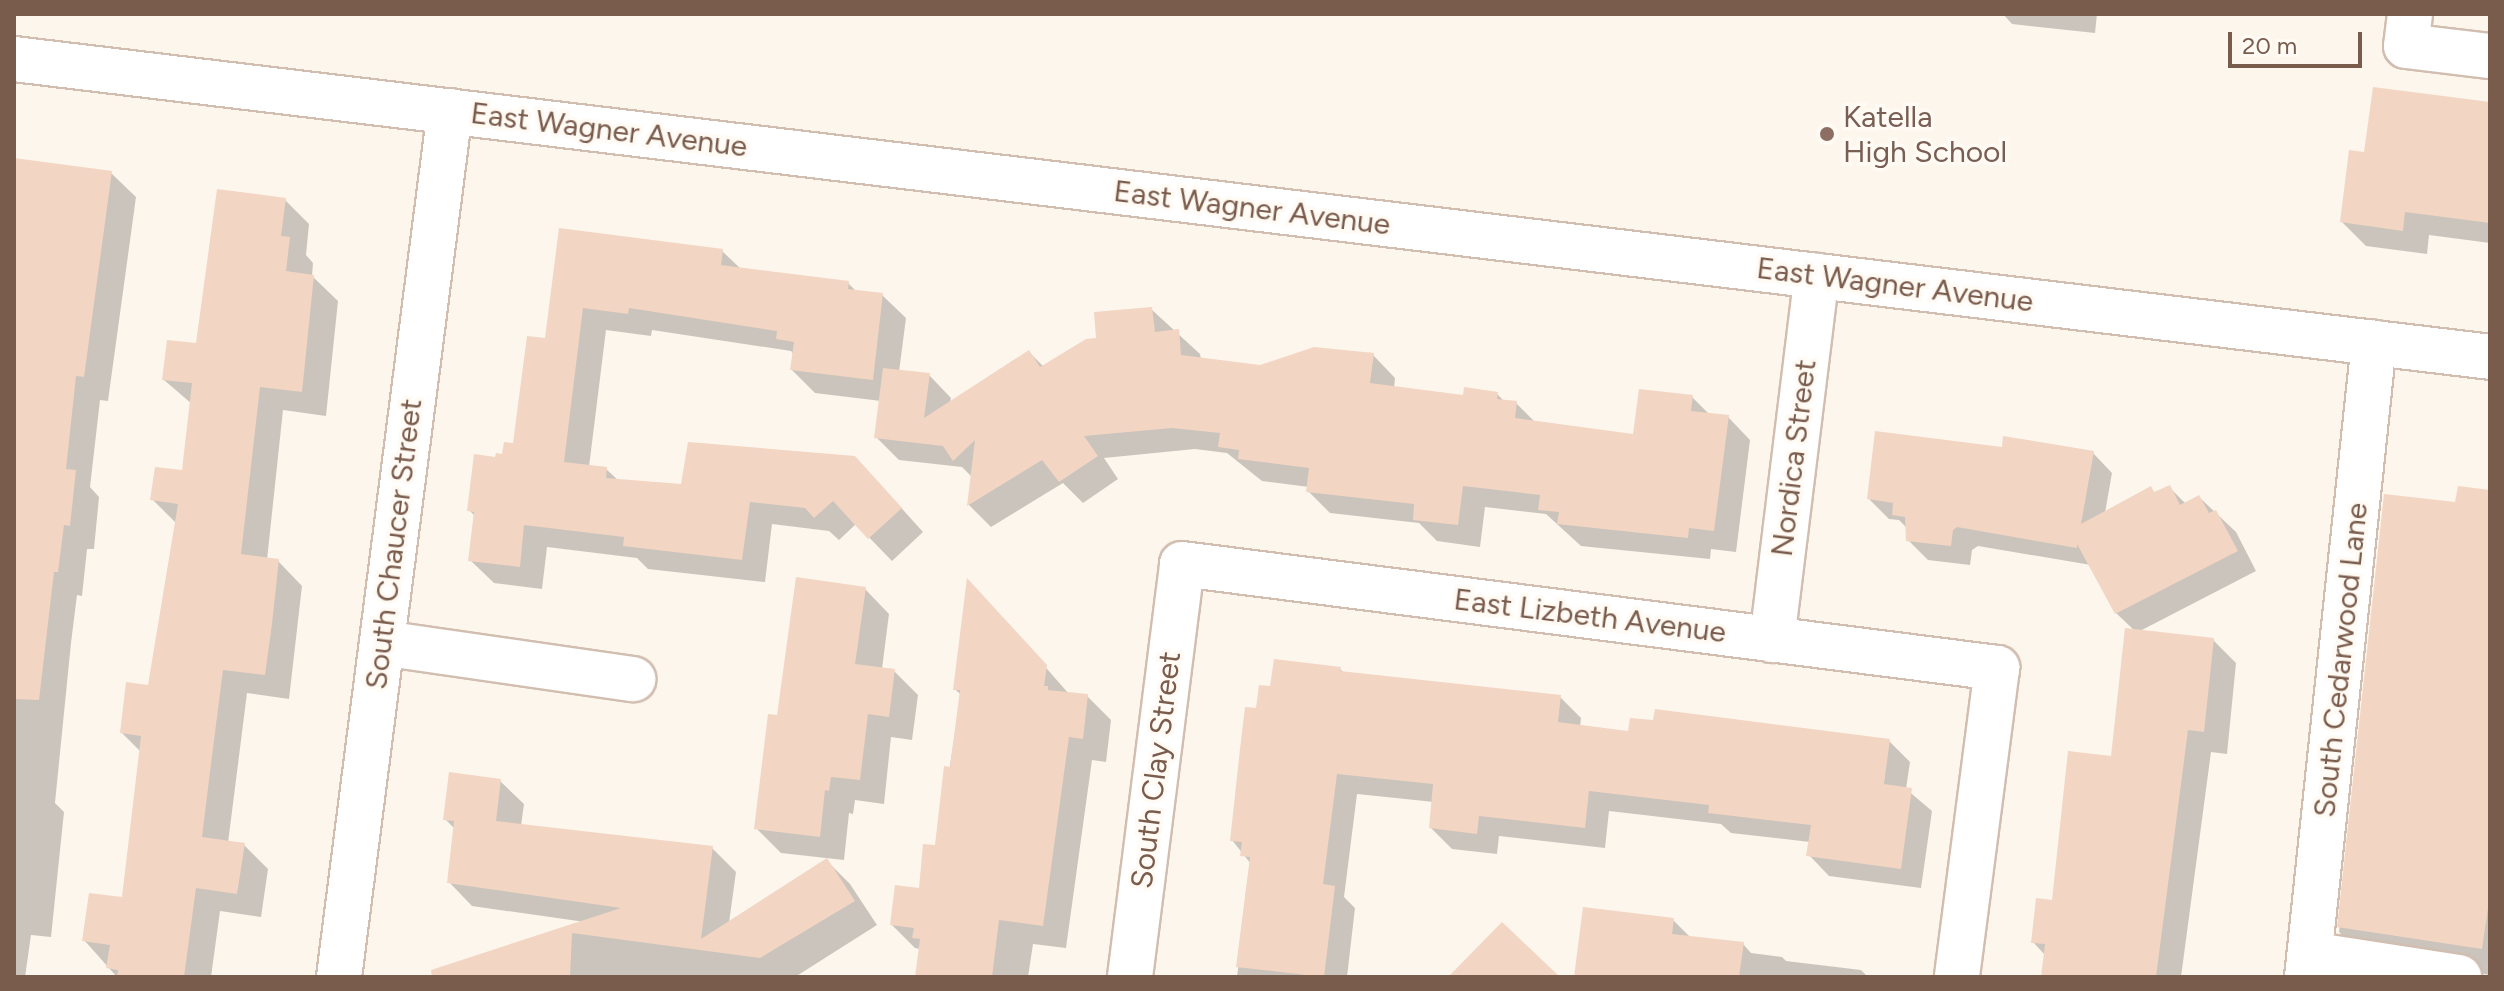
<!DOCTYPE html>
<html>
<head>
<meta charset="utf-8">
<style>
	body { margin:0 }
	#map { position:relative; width:2504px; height:991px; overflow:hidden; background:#fdf6ec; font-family:Figtree,sans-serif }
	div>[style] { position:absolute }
	.shadow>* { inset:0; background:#0003 }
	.building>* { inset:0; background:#f3d5c3 }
	.roads { filter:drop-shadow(2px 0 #d1beb0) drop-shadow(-2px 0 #d1beb0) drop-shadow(0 2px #d1beb0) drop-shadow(0 -2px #d1beb0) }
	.street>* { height:44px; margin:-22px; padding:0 22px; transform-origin:22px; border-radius:22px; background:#fff }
	.secondary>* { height:44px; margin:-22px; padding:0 22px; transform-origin:22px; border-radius:22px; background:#fff }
	.dots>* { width:22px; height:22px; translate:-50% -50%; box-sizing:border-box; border:4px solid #fffaf3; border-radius:50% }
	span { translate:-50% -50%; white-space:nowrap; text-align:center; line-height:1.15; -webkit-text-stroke:7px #fffaf3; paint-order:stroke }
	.education-label { font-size:30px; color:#785e54 }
	.left { translate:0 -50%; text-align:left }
	.street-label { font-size:30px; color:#7a5c4d }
	.frame { position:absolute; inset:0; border:16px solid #7a5c4d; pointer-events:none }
	.scale { position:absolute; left:2228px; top:32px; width:134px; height:36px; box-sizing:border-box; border:4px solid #7a5c4d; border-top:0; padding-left:10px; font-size:24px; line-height:28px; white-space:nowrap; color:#7a5c4d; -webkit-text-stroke:6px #fffaf3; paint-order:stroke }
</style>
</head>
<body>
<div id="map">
	<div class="shadow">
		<i style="clip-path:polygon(2003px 14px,2097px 14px,2095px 33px,2012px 24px)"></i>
		<i style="clip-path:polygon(2490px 105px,2490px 243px,2429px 235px,2427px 254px,2366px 246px,2342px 222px,2366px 154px)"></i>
		<i style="clip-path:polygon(14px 160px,111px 173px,136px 197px,108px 401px,100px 400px,90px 487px,99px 497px,94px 549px,87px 549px,82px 596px,77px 595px,71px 643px,55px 803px,64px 812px,51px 937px,31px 935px,25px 977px,14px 977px)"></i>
		<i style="clip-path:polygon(285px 200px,309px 224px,306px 255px,313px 263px,312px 276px,338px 301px,326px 416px,283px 410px,267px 560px,278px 561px,302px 586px,289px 699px,247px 693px,228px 843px,244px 845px,268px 869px,261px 917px,220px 911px,211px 977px,117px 977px,84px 940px,124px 899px,141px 752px,122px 733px,150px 687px,177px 524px,152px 499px,184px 473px,192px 404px,164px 380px,198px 346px)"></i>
		<i style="clip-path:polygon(561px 230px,722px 251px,741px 269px,848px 283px,857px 292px,882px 295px,906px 318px,899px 372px,929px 375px,951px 398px,950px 403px,1029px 352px,1044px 367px,1151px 309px,1200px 354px,1201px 359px,1260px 367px,1373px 355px,1395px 378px,1394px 388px,1465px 397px,1497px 394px,1505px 402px,1516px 403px,1536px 423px,1635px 437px,1692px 397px,1710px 415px,1728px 417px,1750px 440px,1736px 552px,1711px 549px,1710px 559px,1581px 546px,1546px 514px,1485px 507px,1480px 547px,1437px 541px,1419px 523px,1330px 513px,1308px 491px,1309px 487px,1262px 481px,1227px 453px,1195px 449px,1104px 458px,1118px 479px,1083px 503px,1063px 483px,991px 527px,969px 505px,973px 478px,962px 467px,899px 460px,876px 437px,881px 401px,815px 393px,792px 370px,794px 355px,791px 351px,652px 330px,651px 336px,606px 330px,589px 467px,606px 469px,619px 481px,683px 486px,878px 482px,923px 532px,892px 561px,856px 524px,839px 540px,829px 531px,772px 524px,765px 582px,648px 569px,637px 558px,547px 547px,542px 589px,494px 583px,470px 560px,475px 516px,469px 510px,497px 459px,514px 446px,546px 340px)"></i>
		<i style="clip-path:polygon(2003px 449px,2093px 453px,2112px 473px,2105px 513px,2150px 488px,2156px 494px,2169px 487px,2186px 504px,2199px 497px,2236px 532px,2256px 571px,2138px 632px,2213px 640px,2236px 663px,2227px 754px,2211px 752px,2181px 977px,2043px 977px,2045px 955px,2033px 942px,2054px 902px,2113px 758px,2135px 631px,2116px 613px,2091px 565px,1978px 546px,1972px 550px,1970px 565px,1928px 560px,1908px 540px,1909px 530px,1899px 520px,1889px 519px,1869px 499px)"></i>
		<i style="clip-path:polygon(2490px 492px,2490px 975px,2361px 954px,2339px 932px,2385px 496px,2457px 505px)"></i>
		<i style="clip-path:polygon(865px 589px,889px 614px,882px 669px,894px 671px,918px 695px,912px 740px,891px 737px,884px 804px,855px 800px,853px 814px,849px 813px,844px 860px,781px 853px,756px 828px,778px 717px)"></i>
		<i style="clip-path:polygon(990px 604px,1069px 694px,1087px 696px,1111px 720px,1106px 762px,1092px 760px,1066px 948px,1033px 944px,1028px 977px,917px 977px,920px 949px,915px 948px,892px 925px,920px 890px,937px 848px,961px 695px,955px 689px)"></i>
		<i style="clip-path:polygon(1340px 669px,1345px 674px,1560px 697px,1581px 718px,1580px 727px,1630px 733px,1889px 741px,1910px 762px,1906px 789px,1932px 811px,1921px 888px,1829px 876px,1809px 855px,1810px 842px,1731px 833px,1721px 824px,1609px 811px,1605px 848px,1499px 836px,1497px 854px,1452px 849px,1431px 828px,1434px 802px,1357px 794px,1344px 897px,1355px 908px,1347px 977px,1237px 977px,1251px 864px,1232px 840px,1258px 711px,1272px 688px)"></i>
		<i style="clip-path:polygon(500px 781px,524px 804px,521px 826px,712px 848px,736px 872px,729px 923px,827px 861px,850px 884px,877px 925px,795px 977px,482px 977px,585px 922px,472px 906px,449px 882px,455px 829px,445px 819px)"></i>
		<i style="clip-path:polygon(1673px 920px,1691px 938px,1743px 944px,1751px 953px,1782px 957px,1786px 961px,1861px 970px,1868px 977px,1576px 977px)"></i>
	</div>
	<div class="building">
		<i style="clip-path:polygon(2373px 87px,2490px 102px,2490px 223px,2405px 212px,2403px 231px,2340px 222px,2349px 150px,2364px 152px)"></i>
		<i style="clip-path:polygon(14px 158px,112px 171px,84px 377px,76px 376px,66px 469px,76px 470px,70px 526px,64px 525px,58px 572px,54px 572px,39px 700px,14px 699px)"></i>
		<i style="clip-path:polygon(217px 189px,286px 198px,281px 236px,290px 237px,286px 271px,314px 275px,302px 392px,260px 387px,241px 554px,279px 559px,272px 624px,265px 675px,223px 670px,211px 764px,202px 837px,245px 843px,237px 894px,196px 888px,184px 977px,117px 977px,118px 970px,106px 968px,110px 945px,82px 941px,89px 893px,122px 897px,141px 736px,120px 733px,126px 682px,148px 685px,178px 504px,150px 500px,155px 467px,182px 470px,192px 383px,162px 380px,167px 340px,196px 343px)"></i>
		<i style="clip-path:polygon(559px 228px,723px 249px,721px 265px,849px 281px,848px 289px,883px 293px,873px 380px,790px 370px,794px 342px,776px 339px,777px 331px,629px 308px,628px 314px,583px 308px,564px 462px,607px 467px,606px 478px,681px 484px,688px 442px,855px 456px,902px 508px,868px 539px,833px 501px,814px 518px,805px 508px,750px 502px,742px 560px,623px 546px,624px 537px,524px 525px,520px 567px,468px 561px,474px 512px,467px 511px,474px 454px,495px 457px,496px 453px,502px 454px,504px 442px,513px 443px,527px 336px,545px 338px)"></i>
		<i style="clip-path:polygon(1152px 307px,1155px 332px,1179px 329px,1181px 355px,1260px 365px,1314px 347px,1374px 353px,1370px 383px,1463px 395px,1464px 387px,1498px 392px,1497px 399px,1517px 401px,1515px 418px,1633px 434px,1639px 389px,1693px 395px,1691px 411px,1729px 415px,1714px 531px,1689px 528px,1688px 538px,1557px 524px,1559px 512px,1538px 510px,1540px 495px,1463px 486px,1458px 525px,1413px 520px,1414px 504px,1306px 492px,1309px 468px,1238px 459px,1239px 450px,1218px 447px,1220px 433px,1172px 428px,1084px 436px,1098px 456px,1059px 482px,1042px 460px,967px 506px,975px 440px,953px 461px,943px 446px,874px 438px,883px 368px,930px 373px,924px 418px,1029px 350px,1040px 367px,1086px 339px,1096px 338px,1094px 312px)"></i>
		<i style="clip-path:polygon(1875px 431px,2002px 447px,2003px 436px,2094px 451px,2081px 524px,2151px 486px,2154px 492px,2170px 485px,2180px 505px,2199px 495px,2209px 513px,2216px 510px,2238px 551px,2115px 614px,2077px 544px,2077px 548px,1957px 527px,1953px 530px,1951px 546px,1906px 541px,1905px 517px,1892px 515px,1893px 503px,1867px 499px)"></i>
		<i style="clip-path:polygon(2458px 486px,2490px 490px,2490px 894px,2482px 949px,2337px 927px,2384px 494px,2455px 502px)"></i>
		<i style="clip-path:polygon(796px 577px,866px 587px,855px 664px,895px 669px,889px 717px,868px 714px,860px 780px,831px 777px,829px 791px,825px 790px,820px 837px,754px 829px,768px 714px,777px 715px)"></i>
		<i style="clip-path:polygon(967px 578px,1047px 665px,1044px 686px,1048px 686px,1048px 690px,1088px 694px,1083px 739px,1069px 737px,1043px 926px,999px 920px,992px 977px,915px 977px,920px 939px,912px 938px,914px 928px,890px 925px,895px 885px,919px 888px,923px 844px,935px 845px,944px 766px,950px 767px,960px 690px,953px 690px)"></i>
		<i style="clip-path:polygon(2125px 628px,2214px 638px,2204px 732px,2188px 730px,2156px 977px,2041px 977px,2045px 944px,2031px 943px,2036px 898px,2052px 900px,2068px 751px,2111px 756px)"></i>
		<i style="clip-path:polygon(1274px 659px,1341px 667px,1340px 671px,1561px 695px,1558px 722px,1628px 731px,1630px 718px,1653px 720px,1655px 709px,1890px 739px,1884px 784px,1912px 788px,1901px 869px,1806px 856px,1811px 825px,1708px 813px,1709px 805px,1589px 791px,1585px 828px,1479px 816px,1477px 834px,1429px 828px,1433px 784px,1337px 774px,1323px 884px,1335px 886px,1324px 977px,1236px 967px,1250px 857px,1240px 856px,1242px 842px,1230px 841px,1240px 749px,1245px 707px,1256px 708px,1259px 685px,1270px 686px)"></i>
		<i style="clip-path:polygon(449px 772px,501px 779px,496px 821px,713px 846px,701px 939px,827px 858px,855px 901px,760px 958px,572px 933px,570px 977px,432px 977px,431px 970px,621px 908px,447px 883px,454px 821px,443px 820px)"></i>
		<i style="clip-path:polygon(1583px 907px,1674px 918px,1672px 934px,1744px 942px,1739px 977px,1574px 977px)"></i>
		<i style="clip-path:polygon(1502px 922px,1560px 977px,1448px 977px)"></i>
	</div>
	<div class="roads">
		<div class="street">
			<i style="left:2410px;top:14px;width:32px;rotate:97deg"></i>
			<i style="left:2406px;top:46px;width:85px;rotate:6.8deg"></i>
			<i style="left:1772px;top:640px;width:367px;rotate:-83deg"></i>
			<i style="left:382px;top:643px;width:254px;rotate:8.2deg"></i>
			<i style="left:2310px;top:954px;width:151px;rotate:8.8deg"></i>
			<i style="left:339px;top:977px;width:873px;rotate:-82.7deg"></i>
			<i style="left:1130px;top:977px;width:416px;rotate:-82.8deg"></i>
			<i style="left:1182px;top:564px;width:822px;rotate:7.27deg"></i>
			<i style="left:1997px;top:668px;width:312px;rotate:97.4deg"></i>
			<i style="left:2307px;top:977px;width:638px;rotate:-83.97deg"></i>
		</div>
		<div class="secondary">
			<i style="left:14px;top:59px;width:2494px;rotate:6.86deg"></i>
		</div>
	</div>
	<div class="dots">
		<i style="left:1827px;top:134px;background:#8d6e63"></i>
	</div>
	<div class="education-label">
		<span class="left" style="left:1843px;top:134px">Katella<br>High School</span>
	</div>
	<div class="street-label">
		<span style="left:609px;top:130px;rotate:7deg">East Wagner Avenue</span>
		<span style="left:1252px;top:208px;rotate:7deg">East Wagner Avenue</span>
		<span style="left:1895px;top:285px;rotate:7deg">East Wagner Avenue</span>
		<span style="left:1794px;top:458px;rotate:-83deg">Nordica Street</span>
		<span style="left:394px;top:544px;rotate:-83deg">South Chaucer Street</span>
		<span style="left:1590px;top:616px;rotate:7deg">East Lizbeth Avenue</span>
		<span style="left:2341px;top:660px;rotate:-84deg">South Cedarwood Lane</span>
		<span style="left:1156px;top:770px;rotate:-83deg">South Clay Street</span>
	</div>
	<div class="frame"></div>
	<div class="scale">20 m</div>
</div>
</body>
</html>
